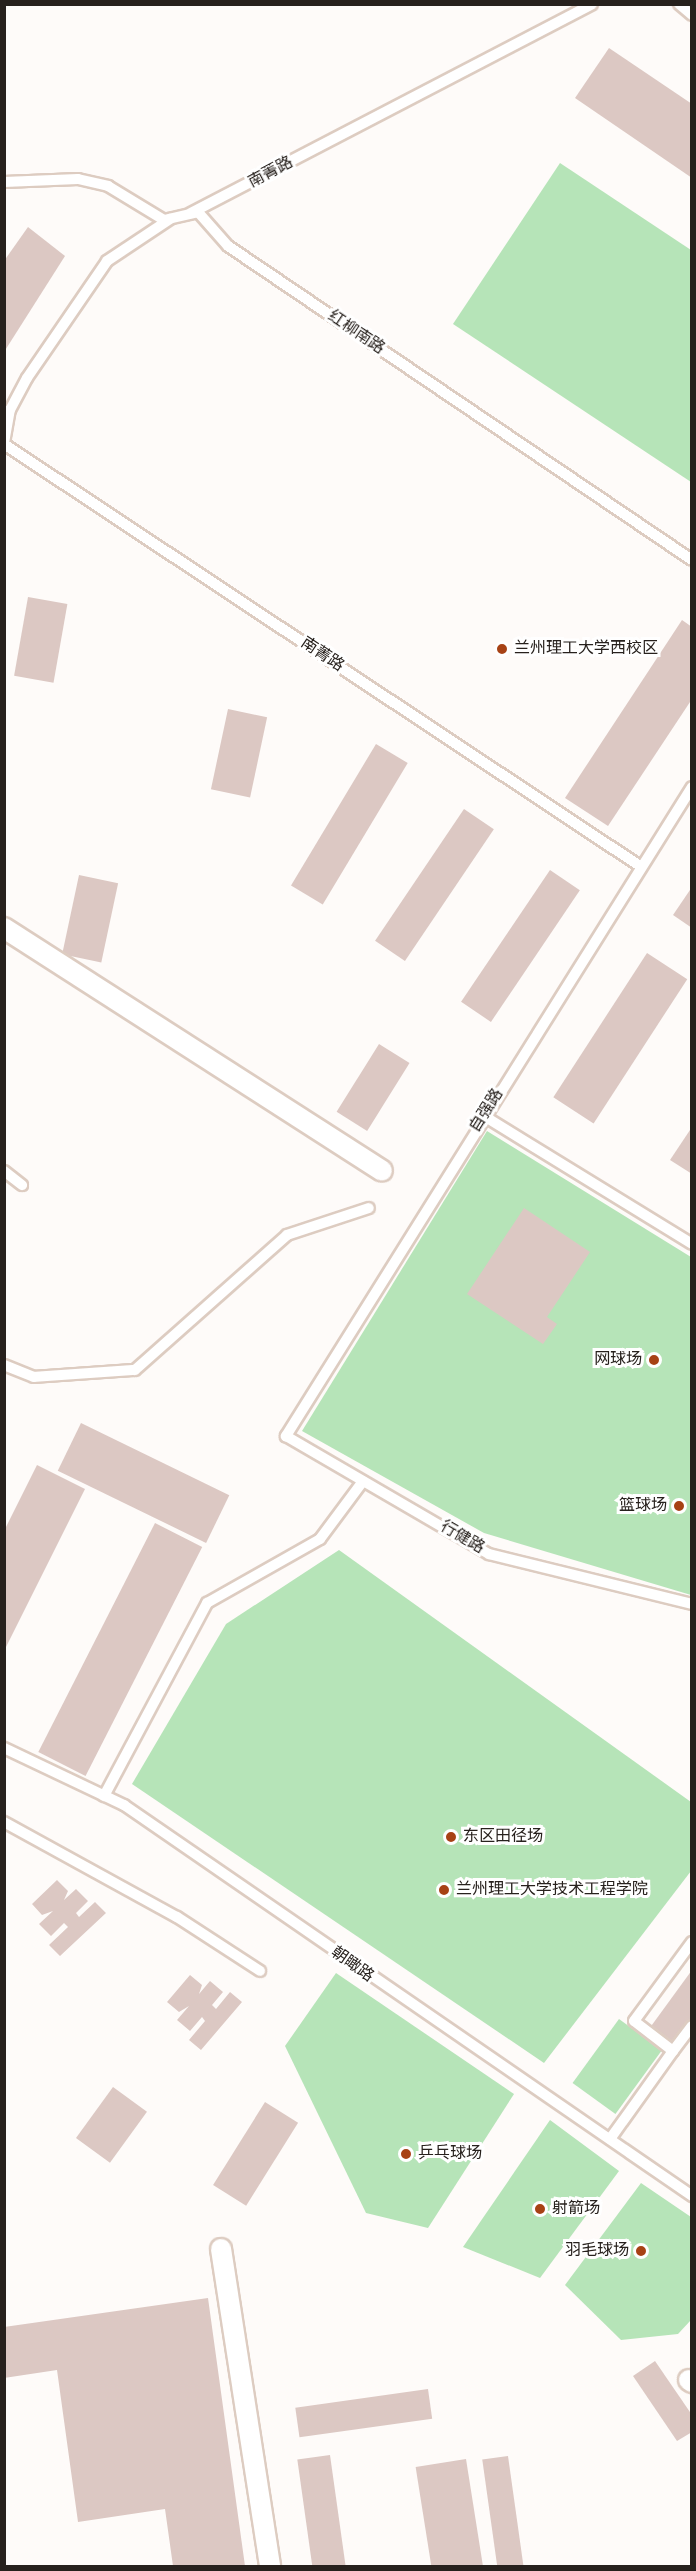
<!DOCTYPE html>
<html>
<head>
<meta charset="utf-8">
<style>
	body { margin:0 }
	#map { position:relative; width:696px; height:2571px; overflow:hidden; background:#fefbf9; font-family:Overpass,"Noto Sans SC",sans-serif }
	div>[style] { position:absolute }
	.green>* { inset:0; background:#b6e4b8; transform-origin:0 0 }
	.building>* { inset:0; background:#dcc8c3; transform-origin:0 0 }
	.roads { filter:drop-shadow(2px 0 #ddccc1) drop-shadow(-2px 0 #ddccc1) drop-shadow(0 2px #ddccc1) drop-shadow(0 -2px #ddccc1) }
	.lane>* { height:10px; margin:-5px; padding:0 5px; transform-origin:5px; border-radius:5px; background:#fff }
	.street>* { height:20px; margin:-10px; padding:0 10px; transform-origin:10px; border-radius:10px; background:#fff }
	.dots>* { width:16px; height:16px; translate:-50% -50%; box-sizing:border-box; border:3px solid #fff; border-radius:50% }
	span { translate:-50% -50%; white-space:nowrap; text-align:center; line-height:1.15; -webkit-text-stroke:6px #fff; paint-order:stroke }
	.street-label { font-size:16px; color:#27211d }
	.poi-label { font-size:16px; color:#27211d }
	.left { translate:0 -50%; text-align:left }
	.right { translate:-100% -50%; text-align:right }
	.frame { position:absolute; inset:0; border:6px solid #27211d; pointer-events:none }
</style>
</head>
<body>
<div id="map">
	<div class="green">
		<i style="clip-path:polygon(560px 163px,691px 250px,691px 482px,453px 324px)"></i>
		<i style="clip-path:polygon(487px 1131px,691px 1257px,691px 1595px,484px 1533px,302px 1431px)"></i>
		<i style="clip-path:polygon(339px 1550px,691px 1802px,691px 1871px,544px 2063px,132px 1784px,226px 1624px)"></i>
		<i style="clip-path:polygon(336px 1973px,514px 2094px,428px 2228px,366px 2213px,285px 2046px)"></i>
		<i style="left:619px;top:2019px;width:53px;height:79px;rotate:36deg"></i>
		<i style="clip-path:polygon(550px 2120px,619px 2171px,540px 2278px,463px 2247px)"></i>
		<i style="clip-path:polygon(641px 2183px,691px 2217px,691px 2320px,678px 2334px,621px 2340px,565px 2285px)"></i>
	</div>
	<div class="building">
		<i style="clip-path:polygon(609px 48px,692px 104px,692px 178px,575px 98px)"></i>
		<i style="clip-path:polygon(28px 227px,65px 256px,4px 352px,4px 261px)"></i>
		<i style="left:28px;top:597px;width:40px;height:80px;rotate:10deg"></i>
		<i style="clip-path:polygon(682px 620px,692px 627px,692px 699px,608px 826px,565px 798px)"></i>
		<i style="left:228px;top:709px;width:40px;height:82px;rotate:12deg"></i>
		<i style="left:376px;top:744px;width:37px;height:165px;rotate:31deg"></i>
		<i style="left:464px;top:809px;width:36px;height:159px;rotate:34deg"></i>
		<i style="left:550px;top:870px;width:36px;height:159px;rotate:34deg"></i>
		<i style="left:79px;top:875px;width:40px;height:81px;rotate:12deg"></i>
		<i style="clip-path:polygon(692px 887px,692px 928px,673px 915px)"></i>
		<i style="left:647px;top:953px;width:48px;height:172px;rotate:33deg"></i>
		<i style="left:379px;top:1044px;width:36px;height:80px;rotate:32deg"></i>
		<i style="clip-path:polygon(692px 1127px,692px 1174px,670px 1160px)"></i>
		<i style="clip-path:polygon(524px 1208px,590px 1252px,547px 1317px,557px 1324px,543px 1344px,467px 1294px)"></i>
		<i style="left:81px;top:1423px;width:165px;height:53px;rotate:26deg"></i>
		<i style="clip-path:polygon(37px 1465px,85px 1489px,4px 1651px,4px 1531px)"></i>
		<i style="left:155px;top:1523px;width:53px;height:257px;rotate:27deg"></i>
		<i style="clip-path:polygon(57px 1880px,68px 1891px,64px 1900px,76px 1889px,88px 1901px,76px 1913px,79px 1917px,95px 1902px,106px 1913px,60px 1956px,49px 1945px,68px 1927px,64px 1923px,51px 1936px,39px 1924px,53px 1911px,42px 1915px,32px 1904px)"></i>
		<i style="clip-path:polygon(692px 1970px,692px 2020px,673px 2046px,649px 2029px)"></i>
		<i style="clip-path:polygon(190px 1975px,202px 1985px,199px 1994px,210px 1981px,223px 1992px,212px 2005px,216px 2009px,230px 1992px,242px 2002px,201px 2050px,189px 2040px,205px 2021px,202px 2017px,190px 2031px,177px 2020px,189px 2006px,179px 2012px,167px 2002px)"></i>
		<i style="left:113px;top:2087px;width:42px;height:63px;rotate:36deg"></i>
		<i style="left:265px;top:2102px;width:39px;height:98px;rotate:32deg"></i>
		<i style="clip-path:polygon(208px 2298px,245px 2566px,173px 2566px,165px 2509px,78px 2522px,57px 2370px,4px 2378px,4px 2327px)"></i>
		<i style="clip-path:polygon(655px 2361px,692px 2415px,692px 2432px,677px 2441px,633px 2376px)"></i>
		<i style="left:428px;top:2389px;width:30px;height:134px;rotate:82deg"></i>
		<i style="left:330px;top:2455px;width:112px;height:33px;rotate:82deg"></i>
		<i style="left:508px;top:2456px;width:111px;height:26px;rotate:82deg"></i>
		<i style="left:466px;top:2459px;width:108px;height:51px;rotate:81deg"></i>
	</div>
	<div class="roads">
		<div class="lane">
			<i style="left:679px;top:4px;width:17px;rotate:40deg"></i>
			<i style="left:4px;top:182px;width:74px;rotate:-2.3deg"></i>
			<i style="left:78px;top:179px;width:31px;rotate:13deg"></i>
			<i style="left:108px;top:186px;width:66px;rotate:31.3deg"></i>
			<i style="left:164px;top:220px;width:35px;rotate:-13deg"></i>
			<i style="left:198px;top:212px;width:45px;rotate:48.6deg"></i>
			<i style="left:228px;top:246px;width:560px;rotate:34.09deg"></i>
			<i style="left:191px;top:213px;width:452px;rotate:-27.5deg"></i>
			<i style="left:4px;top:443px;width:34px;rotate:-80deg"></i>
			<i style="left:10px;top:410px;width:36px;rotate:-62deg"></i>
			<i style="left:27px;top:378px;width:142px;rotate:-55.6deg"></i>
			<i style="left:107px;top:261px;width:76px;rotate:-33.7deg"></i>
			<i style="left:4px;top:444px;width:763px;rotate:33.57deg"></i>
			<i style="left:692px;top:787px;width:766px;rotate:122.03deg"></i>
			<i style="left:286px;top:1436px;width:235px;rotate:30.2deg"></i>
			<i style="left:489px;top:1554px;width:209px;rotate:13.8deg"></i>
			<i style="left:484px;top:1116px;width:244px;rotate:31.6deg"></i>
			<i style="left:4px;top:1171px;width:23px;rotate:38deg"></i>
			<i style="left:4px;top:1365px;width:32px;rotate:22deg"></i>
			<i style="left:34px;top:1377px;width:101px;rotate:-4deg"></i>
			<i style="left:135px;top:1370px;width:203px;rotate:-41.6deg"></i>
			<i style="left:287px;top:1235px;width:86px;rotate:-18.2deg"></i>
			<i style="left:4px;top:1748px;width:133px;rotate:25.4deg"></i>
			<i style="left:124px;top:1805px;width:690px;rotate:34.54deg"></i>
			<i style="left:104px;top:1796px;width:219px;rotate:-61.9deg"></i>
			<i style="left:207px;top:1603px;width:130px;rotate:-29.5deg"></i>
			<i style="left:320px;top:1539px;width:72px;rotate:-53.4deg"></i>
			<i style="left:4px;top:1822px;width:197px;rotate:28.8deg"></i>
			<i style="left:177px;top:1917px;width:99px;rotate:33deg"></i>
			<i style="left:673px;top:2051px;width:31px;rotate:-53deg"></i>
			<i style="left:610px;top:2139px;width:108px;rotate:-54.4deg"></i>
			<i style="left:673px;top:2051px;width:49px;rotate:-142.4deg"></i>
			<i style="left:634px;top:2021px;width:98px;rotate:-53.7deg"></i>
		</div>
		<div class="street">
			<i style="left:4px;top:928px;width:449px;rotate:32.7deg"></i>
			<i style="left:221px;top:2249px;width:321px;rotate:81.2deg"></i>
			<i style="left:689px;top:2380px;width:4px;rotate:34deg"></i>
		</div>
	</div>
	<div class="dots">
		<i style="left:502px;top:649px;background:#a74215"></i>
		<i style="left:654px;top:1360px;background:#a74215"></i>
		<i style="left:679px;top:1506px;background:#a74215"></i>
		<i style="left:451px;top:1837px;background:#a74215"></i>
		<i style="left:444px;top:1890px;background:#a74215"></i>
		<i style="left:406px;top:2154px;background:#a74215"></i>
		<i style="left:540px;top:2209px;background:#a74215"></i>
		<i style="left:641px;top:2251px;background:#a74215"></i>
	</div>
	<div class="street-label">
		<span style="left:271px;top:173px;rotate:-28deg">南菁路</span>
		<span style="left:356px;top:333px;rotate:34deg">红柳南路</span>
		<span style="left:322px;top:655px;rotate:34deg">南菁路</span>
		<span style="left:487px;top:1111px;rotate:-58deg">自强路</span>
		<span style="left:462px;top:1538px;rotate:30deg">行健路</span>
		<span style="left:352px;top:1965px;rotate:35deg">朝瞰路</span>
	</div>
	<div class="poi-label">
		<span class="left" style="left:514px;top:649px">兰州理工大学西校区</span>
		<span class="right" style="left:642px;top:1360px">网球场</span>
		<span class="right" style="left:667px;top:1506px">篮球场</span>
		<span class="left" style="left:463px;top:1837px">东区田径场</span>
		<span class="left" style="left:456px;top:1890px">兰州理工大学技术工程学院</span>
		<span class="left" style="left:418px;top:2154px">乒乓球场</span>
		<span class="left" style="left:552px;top:2209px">射箭场</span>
		<span class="right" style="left:629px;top:2251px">羽毛球场</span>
	</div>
	<div class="frame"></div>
</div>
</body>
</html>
